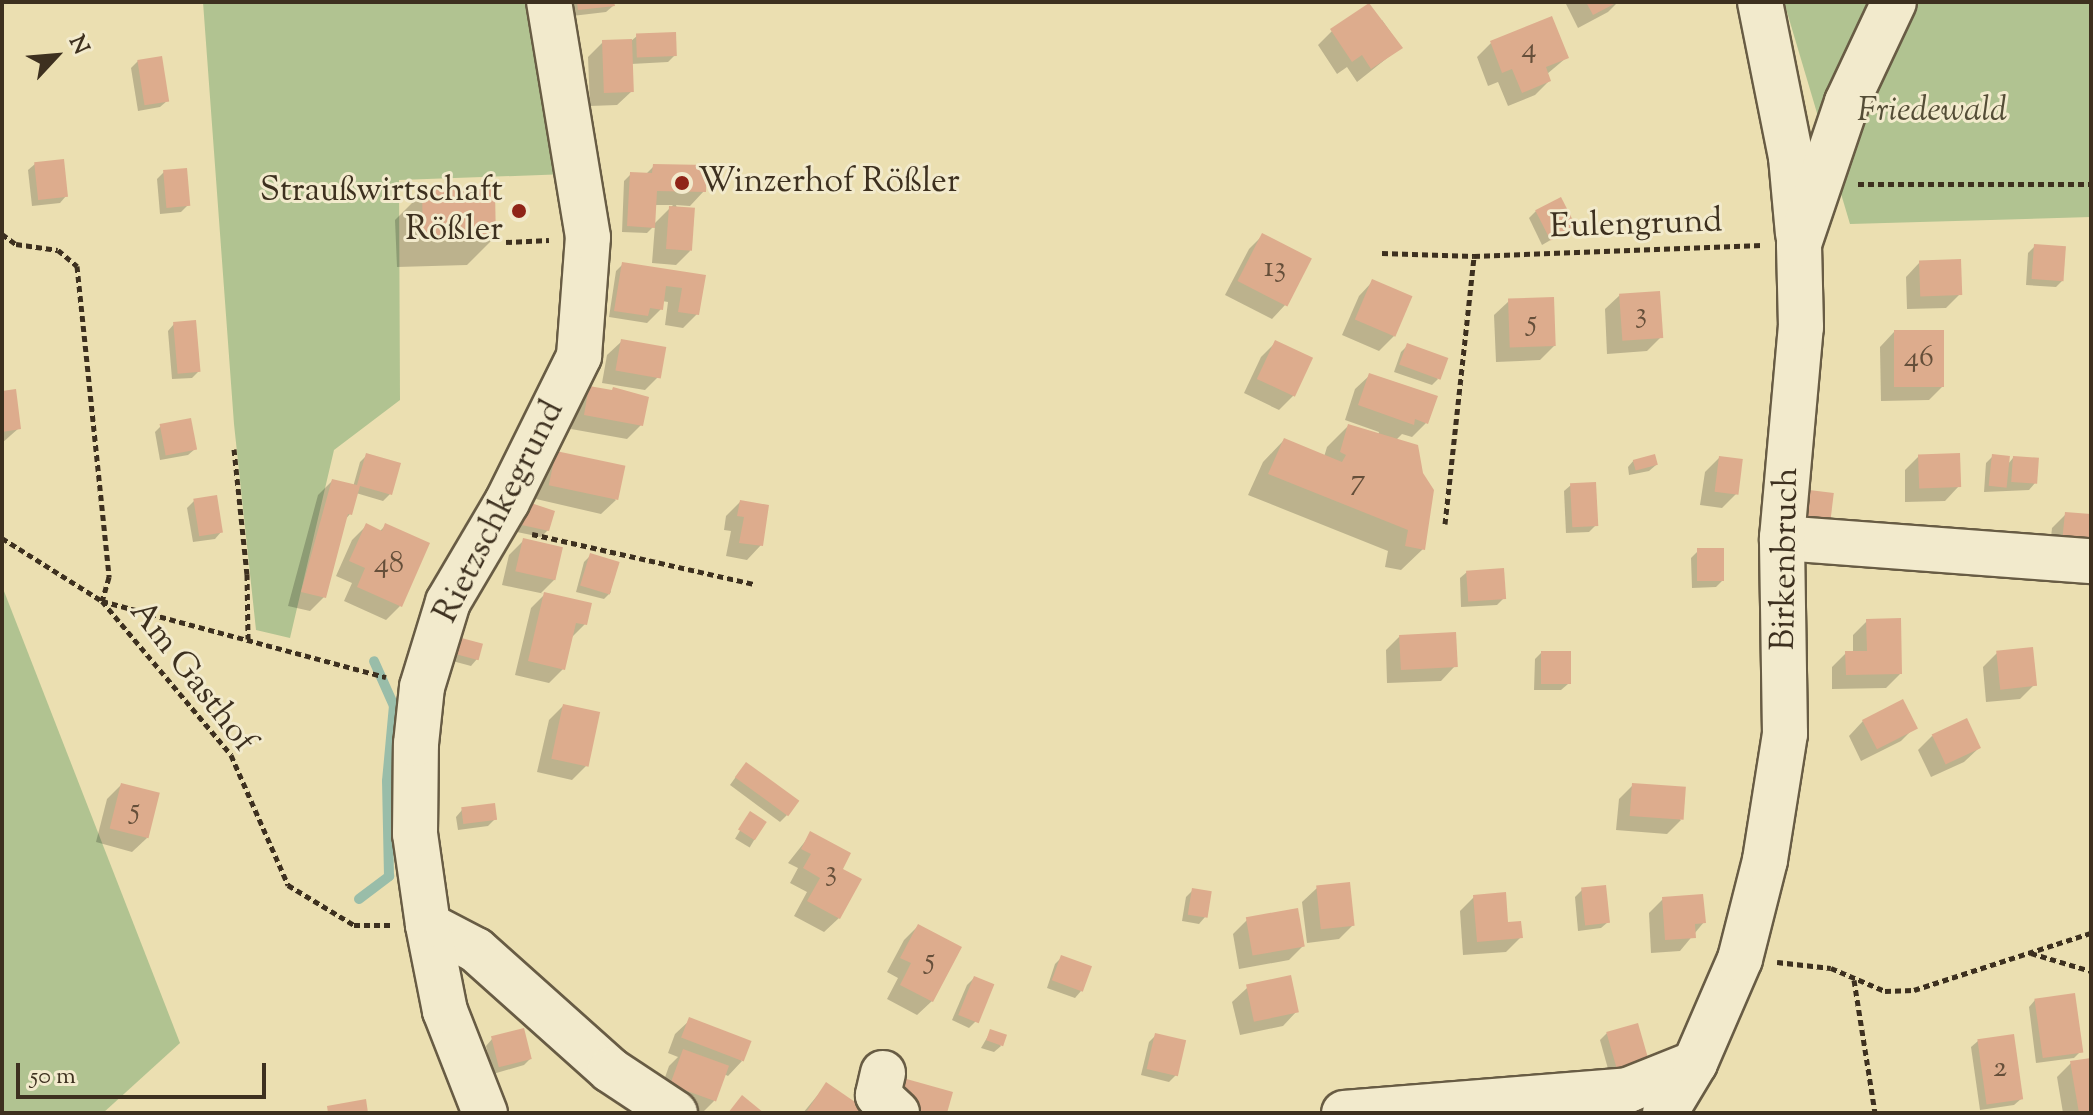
<!DOCTYPE html>
<html>
<head>
<meta charset="utf-8">
<style>
	body { margin:0 }
	#map { position:relative; width:2093px; height:1115px; overflow:hidden; background:#ebdfb1; font-family:"Sorts Mill Goudy",serif }
	div>[style] { position:absolute }
	.green>* { inset:0; background:#b1c391 }
	.shadow>* { inset:0; background:#0003; transform-origin:0 0 }
	.stream>* { height:10px; margin:-5px; padding:0 5px; transform-origin:5px; border-radius:5px; background:#99bda9 }
	.building>* { inset:0; background:#ddac8d; transform-origin:0 0 }
	.path>* { height:5px; margin-top:-2.5px; transform-origin:0; background:repeating-linear-gradient(90deg,#3d301f 0 6px,transparent 0 10px) }
	.roads { filter:drop-shadow(2px 0 #685c44) drop-shadow(-2px 0 #685c44) drop-shadow(0 2px #685c44) drop-shadow(0 -2px #685c44) }
	.minor>* { height:44px; margin:-22px; padding:0 22px; transform-origin:22px; border-radius:22px; background:#f2eacc }
	.dots>* { width:22px; height:22px; translate:-50% -50%; box-sizing:border-box; border:4px solid #f2eacc; border-radius:50% }
	span { translate:-50% -50%; white-space:nowrap; text-align:center; line-height:1.15; -webkit-text-stroke:6px #f2eacc; paint-order:stroke }
	.number-label { font-size:30px; color:#654f3a }
	.number-label span { -webkit-text-stroke-width:0 }
	.park-label { font-size:34px; color:#544d36; font-style:italic }
	.poi-label { font-size:34px; color:#3d301f }
	.left { translate:0 -50%; text-align:left }
	.right { translate:-100% -50%; text-align:right }
	.street-label { font-size:34px; color:#3d301f }
	.frame { position:absolute; inset:0; border:4px solid #3d301f; pointer-events:none }
	.north { position:absolute; left:16px; top:16px; width:80px; height:80px; -webkit-text-stroke:6px #f2eacc; paint-order:stroke; rotate:64deg; font-size:22px; font-weight:700; line-height:32px; text-align:center; color:#3d301f }
	.north::after { content:''; display:block; margin:auto; width:28px; height:36px; background:#3d301f; clip-path:polygon(50% 0,100% 100%,50% 72%,0 100%) }
	.scale { position:absolute; left:16px; top:1063px; width:250px; height:36px; box-sizing:border-box; border:4px solid #3d301f; border-top:0; padding-left:10px; font-size:24px; line-height:28px; white-space:nowrap; color:#3d301f; -webkit-text-stroke:6px #f2eacc; paint-order:stroke }
</style>
</head>
<body>
<div id="map">
	<div class="green">
		<i style="clip-path:polygon(203px 2px,531px 2px,568px 174px,399px 180px,400px 400px,334px 450px,290px 638px,256px 630px,234px 424px)"></i>
		<i style="clip-path:polygon(1784px 2px,2091px 2px,2091px 217px,1850px 224px)"></i>
		<i style="clip-path:polygon(2px 586px,180px 1043px,103px 1113px,2px 1113px)"></i>
	</div>
	<div class="shadow">
		<i style="clip-path:polygon(570px 2px,612px 2px,613px 6px,606px 12px,572px 16px)"></i>
		<i style="clip-path:polygon(1565px 2px,1618px 2px,1608px 12px,1578px 28px)"></i>
		<i style="clip-path:polygon(1382px 20px,1401px 47px,1357px 82px,1347px 67px,1337px 74px,1318px 45px,1332px 31px)"></i>
		<i style="clip-path:polygon(637px 36px,675px 55px,668px 62px,631px 64px,632px 91px,617px 105px,590px 106px,588px 57px,603px 42px,631px 41px)"></i>
		<i style="clip-path:polygon(1491px 43px,1566px 58px,1547px 74px,1549px 81px,1535px 95px,1508px 106px,1498px 82px,1488px 86px,1477px 57px)"></i>
		<i style="clip-path:polygon(138px 61px,167px 101px,160px 107px,138px 111px,131px 68px)"></i>
		<i style="clip-path:polygon(35px 164px,66px 196px,60px 203px,32px 206px,28px 170px)"></i>
		<i style="clip-path:polygon(evenodd,654px 166px,704px 191px,690px 206px,676px 205px,690px 251px,676px 265px,652px 263px,655px 225px,647px 233px,622px 232px,624px 181px,631px 174px,645px 175px,654px 166px,654px 205px,673px 205px,653px 225px,654px 205px)"></i>
		<i style="clip-path:polygon(164px 172px,188px 205px,181px 212px,160px 214px,157px 179px)"></i>
		<i style="clip-path:polygon(423px 192px,494px 238px,467px 265px,397px 267px,395px 220px)"></i>
		<i style="clip-path:polygon(1536px 211px,1573px 227px,1542px 245px,1529px 218px)"></i>
		<i style="clip-path:polygon(1263px 235px,1286px 304px,1272px 319px,1225px 295px,1249px 249px)"></i>
		<i style="clip-path:polygon(2035px 246px,2062px 281px,2056px 287px,2026px 285px,2028px 253px)"></i>
		<i style="clip-path:polygon(1920px 262px,1960px 294px,1946px 308px,1907px 309px,1906px 277px)"></i>
		<i style="clip-path:polygon(623px 264px,703px 277px,697px 314px,683px 328px,665px 325px,668px 302px,662px 301px,661px 309px,647px 323px,609px 317px,616px 271px)"></i>
		<i style="clip-path:polygon(1373px 281px,1394px 336px,1379px 351px,1342px 335px,1359px 296px)"></i>
		<i style="clip-path:polygon(1620px 295px,1661px 337px,1647px 351px,1607px 354px,1605px 309px)"></i>
		<i style="clip-path:polygon(1509px 301px,1554px 346px,1540px 360px,1496px 362px,1494px 315px)"></i>
		<i style="clip-path:polygon(174px 324px,199px 371px,192px 378px,172px 379px,168px 331px)"></i>
		<i style="clip-path:polygon(1894px 332px,1943px 386px,1929px 400px,1881px 401px,1880px 347px)"></i>
		<i style="clip-path:polygon(622px 341px,659px 376px,645px 390px,602px 383px,607px 355px)"></i>
		<i style="clip-path:polygon(1275px 343px,1294px 395px,1279px 410px,1244px 393px,1261px 357px)"></i>
		<i style="clip-path:polygon(1408px 345px,1438px 379px,1432px 385px,1394px 372px,1401px 352px)"></i>
		<i style="clip-path:polygon(1370px 375px,1426px 423px,1412px 437px,1402px 434px,1396px 440px,1423px 549px,1401px 570px,1385px 567px,1388px 551px,1248px 495px,1263px 462px,1284px 440px,1324px 457px,1327px 447px,1348px 426px,1378px 435px,1379px 432px,1345px 420px,1355px 389px)"></i>
		<i style="clip-path:polygon(590px 388px,641px 425px,627px 439px,571px 429px,576px 402px)"></i>
		<i style="clip-path:polygon(2px 393px,19px 428px,2px 443px)"></i>
		<i style="clip-path:polygon(161px 426px,195px 449px,188px 455px,160px 460px,155px 432px)"></i>
		<i style="clip-path:polygon(557px 453px,616px 500px,601px 514px,536px 499px,543px 467px)"></i>
		<i style="clip-path:polygon(366px 456px,390px 494px,383px 501px,356px 493px,350px 514px,344px 521px,324px 597px,310px 611px,288px 606px,318px 495px,332px 481px,353px 487px,360px 462px)"></i>
		<i style="clip-path:polygon(1919px 456px,1959px 486px,1945px 501px,1905px 502px,1905px 470px)"></i>
		<i style="clip-path:polygon(1993px 456px,2008px 464px,2013px 458px,2035px 483px,2029px 490px,1984px 492px,1986px 463px)"></i>
		<i style="clip-path:polygon(1719px 458px,1736px 494px,1722px 508px,1700px 505px,1705px 472px)"></i>
		<i style="clip-path:polygon(1634px 460px,1656px 465px,1649px 471px,1629px 475px,1628px 467px)"></i>
		<i style="clip-path:polygon(1571px 485px,1596px 525px,1589px 532px,1566px 533px,1564px 491px)"></i>
		<i style="clip-path:polygon(194px 501px,221px 532px,215px 539px,193px 542px,187px 508px)"></i>
		<i style="clip-path:polygon(740px 502px,761px 545px,747px 560px,726px 556px,731px 531px,724px 530px,726px 516px)"></i>
		<i style="clip-path:polygon(529px 505px,548px 530px,541px 537px,512px 531px)"></i>
		<i style="clip-path:polygon(2066px 514px,2091px 516px,2048px 566px,2052px 528px)"></i>
		<i style="clip-path:polygon(386px 525px,400px 606px,386px 620px,344px 601px,352px 583px,336px 576px,352px 540px,366px 526px,379px 532px)"></i>
		<i style="clip-path:polygon(524px 540px,555px 579px,541px 593px,589px 605px,585px 624px,570px 639px,563px 669px,549px 683px,515px 675px,531px 608px,545px 594px,502px 585px,509px 555px)"></i>
		<i style="clip-path:polygon(1698px 551px,1722px 581px,1716px 587px,1692px 588px,1691px 558px)"></i>
		<i style="clip-path:polygon(590px 556px,611px 592px,604px 599px,576px 592px,584px 562px)"></i>
		<i style="clip-path:polygon(1467px 572px,1504px 598px,1497px 605px,1461px 607px,1460px 578px)"></i>
		<i style="clip-path:polygon(1867px 621px,1900px 674px,1886px 688px,1832px 689px,1832px 667px,1846px 653px,1853px 653px,1853px 635px)"></i>
		<i style="clip-path:polygon(1400px 636px,1455px 666px,1441px 681px,1387px 683px,1386px 650px)"></i>
		<i style="clip-path:polygon(448px 645px,477px 659px,471px 666px,445px 659px)"></i>
		<i style="clip-path:polygon(1541px 653px,1568px 684px,1561px 690px,1534px 690px,1535px 659px)"></i>
		<i style="clip-path:polygon(1997px 653px,2034px 685px,2020px 699px,1986px 702px,1983px 667px)"></i>
		<i style="clip-path:polygon(563px 706px,586px 766px,572px 780px,537px 772px,549px 720px)"></i>
		<i style="clip-path:polygon(1863px 721px,1915px 727px,1901px 741px,1861px 761px,1849px 736px)"></i>
		<i style="clip-path:polygon(1932px 736px,1979px 748px,1964px 762px,1931px 777px,1918px 750px)"></i>
		<i style="clip-path:polygon(740px 771px,787px 815px,780px 822px,730px 785px)"></i>
		<i style="clip-path:polygon(121px 785px,147px 838px,132px 852px,96px 842px,107px 799px)"></i>
		<i style="clip-path:polygon(1633px 785px,1681px 820px,1667px 834px,1616px 830px,1619px 799px)"></i>
		<i style="clip-path:polygon(462px 810px,495px 819px,488px 826px,458px 830px,456px 817px)"></i>
		<i style="left:750px;top:814px;width:17px;height:29px;rotate:31deg"></i>
		<i style="clip-path:polygon(811px 834px,840px 870px,839px 918px,824px 932px,794px 916px,807px 892px,790px 883px,798px 868px,788px 863px)"></i>
		<i style="clip-path:polygon(1317px 888px,1353px 925px,1339px 939px,1307px 943px,1302px 902px)"></i>
		<i style="clip-path:polygon(1193px 890px,1205px 917px,1199px 924px,1182px 921px,1186px 897px)"></i>
		<i style="clip-path:polygon(1582px 890px,1608px 922px,1601px 928px,1578px 931px,1575px 897px)"></i>
		<i style="clip-path:polygon(1474px 897px,1521px 937px,1506px 952px,1463px 955px,1460px 911px)"></i>
		<i style="clip-path:polygon(1663px 899px,1704px 922px,1680px 951px,1651px 953px,1649px 913px)"></i>
		<i style="clip-path:polygon(1247px 920px,1303px 946px,1289px 960px,1239px 969px,1233px 934px)"></i>
		<i style="clip-path:polygon(918px 926px,932px 1001px,917px 1015px,887px 999px,898px 978px,887px 972px,904px 940px)"></i>
		<i style="clip-path:polygon(1062px 957px,1081px 991px,1075px 998px,1047px 988px,1055px 964px)"></i>
		<i style="clip-path:polygon(974px 978px,976px 1021px,969px 1028px,952px 1020px,967px 985px)"></i>
		<i style="clip-path:polygon(1247px 988px,1297px 1011px,1283px 1026px,1240px 1035px,1232px 1002px)"></i>
		<i style="clip-path:polygon(2035px 1000px,2081px 1051px,2074px 1058px,2036px 1063px,2029px 1007px)"></i>
		<i style="clip-path:polygon(690px 1020px,742px 1061px,728px 1076px,724px 1074px,714px 1101px,702px 1113px,657px 1100px,669px 1066px,678px 1057px,668px 1053px,675px 1034px)"></i>
		<i style="clip-path:polygon(991px 1031px,1001px 1046px,994px 1052px,981px 1048px)"></i>
		<i style="clip-path:polygon(1607px 1033px,1646px 1061px,1610px 1076px,1600px 1040px)"></i>
		<i style="clip-path:polygon(1156px 1035px,1176px 1075px,1169px 1082px,1141px 1075px,1149px 1042px)"></i>
		<i style="clip-path:polygon(492px 1039px,530px 1059px,524px 1065px,493px 1074px,486px 1046px)"></i>
		<i style="clip-path:polygon(1978px 1041px,2021px 1099px,2014px 1105px,1980px 1110px,1971px 1047px)"></i>
		<i style="clip-path:polygon(2091px 1060px,2091px 1113px,2063px 1113px,2057px 1077px,2071px 1063px)"></i>
		<i style="clip-path:polygon(826px 1085px,868px 1113px,803px 1113px)"></i>
	</div>
	<div class="stream">
		<i style="left:359px;top:899px;width:38px;rotate:-37deg"></i>
		<i style="left:389px;top:876px;width:95px;rotate:-91.2deg"></i>
		<i style="left:387px;top:781px;width:75px;rotate:-84.7deg"></i>
		<i style="left:394px;top:706px;width:49px;rotate:-114deg"></i>
	</div>
	<div class="building">
		<i style="clip-path:polygon(577px 2px,614px 2px,615px 6px,578px 10px)"></i>
		<i style="clip-path:polygon(1586px 2px,1618px 2px,1593px 15px)"></i>
		<i style="clip-path:polygon(1369px 3px,1403px 48px,1371px 69px,1362px 55px,1352px 62px,1330px 29px)"></i>
		<i style="clip-path:polygon(1552px 16px,1569px 58px,1546px 67px,1551px 81px,1522px 93px,1512px 69px,1502px 73px,1490px 41px)"></i>
		<i style="left:676px;top:32px;width:24px;height:40px;rotate:88deg"></i>
		<i style="left:632px;top:39px;width:53px;height:30px;rotate:88deg"></i>
		<i style="left:162px;top:56px;width:46px;height:25px;rotate:81deg"></i>
		<i style="left:64px;top:159px;width:38px;height:30px;rotate:84deg"></i>
		<i style="clip-path:polygon(653px 164px,707px 165px,706px 192px,657px 191px,655px 228px,627px 226px,630px 172px,652px 173px)"></i>
		<i style="left:187px;top:168px;width:38px;height:24px;rotate:85deg"></i>
		<i style="left:495px;top:188px;width:50px;height:73px;rotate:89deg"></i>
		<i style="left:1561px;top:197px;width:34px;height:29px;rotate:63deg"></i>
		<i style="left:669px;top:206px;width:26px;height:43px;rotate:4deg"></i>
		<i style="left:1262px;top:233px;width:56px;height:54px;rotate:27deg"></i>
		<i style="left:2034px;top:244px;width:32px;height:35px;rotate:4deg"></i>
		<i style="left:1961px;top:259px;width:36px;height:42px;rotate:88deg"></i>
		<i style="clip-path:polygon(622px 262px,706px 275px,699px 315px,678px 312px,682px 288px,666px 286px,663px 310px,650px 308px,648px 316px,614px 311px)"></i>
		<i style="left:1372px;top:279px;width:44px;height:44px;rotate:23deg"></i>
		<i style="left:1660px;top:291px;width:47px;height:41px;rotate:86deg"></i>
		<i style="left:1554px;top:297px;width:49px;height:46px;rotate:88deg"></i>
		<i style="left:196px;top:320px;width:52px;height:23px;rotate:85deg"></i>
		<i style="left:1894px;top:330px;width:50px;height:57px"></i>
		<i style="left:621px;top:339px;width:46px;height:32px;rotate:10deg"></i>
		<i style="left:1275px;top:340px;width:42px;height:43px;rotate:25deg"></i>
		<i style="left:1407px;top:343px;width:44px;height:23px;rotate:20deg"></i>
		<i style="clip-path:polygon(1369px 373px,1438px 396px,1428px 424px,1415px 419px,1414px 425px,1358px 405px)"></i>
		<i style="clip-path:polygon(589px 386px,612px 390px,613px 387px,649px 397px,643px 426px,584px 415px)"></i>
		<i style="clip-path:polygon(16px 389px,21px 429px,2px 432px,2px 391px)"></i>
		<i style="left:191px;top:418px;width:32px;height:32px;rotate:79deg"></i>
		<i style="clip-path:polygon(1348px 424px,1418px 445px,1423px 473px,1434px 490px,1425px 550px,1405px 546px,1408px 530px,1268px 474px,1284px 438px,1342px 462px,1346px 455px,1340px 452px)"></i>
		<i style="left:556px;top:451px;width:71px;height:35px;rotate:12deg"></i>
		<i style="clip-path:polygon(366px 453px,401px 463px,392px 495px,360px 486px,352px 515px,348px 514px,326px 598px,301px 592px,332px 479px,357px 485px)"></i>
		<i style="left:1960px;top:453px;width:34px;height:42px;rotate:88deg"></i>
		<i style="left:1655px;top:454px;width:11px;height:23px;rotate:75deg"></i>
		<i style="left:1992px;top:454px;width:18px;height:32px;rotate:6deg"></i>
		<i style="left:1719px;top:456px;width:24px;height:36px;rotate:7deg"></i>
		<i style="left:2013px;top:456px;width:26px;height:26px;rotate:4deg"></i>
		<i style="left:1596px;top:482px;width:44px;height:26px;rotate:87deg"></i>
		<i style="left:1809px;top:490px;width:25px;height:32px;rotate:7deg"></i>
		<i style="left:217px;top:495px;width:38px;height:24px;rotate:81deg"></i>
		<i style="clip-path:polygon(740px 500px,769px 505px,763px 546px,739px 543px,744px 517px,737px 516px)"></i>
		<i style="clip-path:polygon(528px 502px,555px 511px,549px 531px,517px 524px)"></i>
		<i style="clip-path:polygon(2065px 512px,2091px 514px,2091px 556px,2061px 553px)"></i>
		<i style="clip-path:polygon(366px 523px,382px 531px,385px 523px,430px 543px,402px 607px,357px 587px,365px 568px,349px 561px)"></i>
		<i style="left:523px;top:538px;width:41px;height:34px;rotate:13deg"></i>
		<i style="left:1724px;top:548px;width:33px;height:27px;rotate:90deg"></i>
		<i style="left:590px;top:553px;width:31px;height:34px;rotate:17deg"></i>
		<i style="left:1504px;top:568px;width:31px;height:38px;rotate:86deg"></i>
		<i style="clip-path:polygon(544px 592px,592px 603px,587px 625px,576px 623px,565px 670px,528px 661px)"></i>
		<i style="clip-path:polygon(1901px 618px,1902px 674px,1846px 675px,1845px 651px,1867px 651px,1866px 619px)"></i>
		<i style="left:1456px;top:632px;width:35px;height:57px;rotate:87deg"></i>
		<i style="left:454px;top:636px;width:30px;height:17px;rotate:15deg"></i>
		<i style="left:2033px;top:647px;width:39px;height:37px;rotate:84deg"></i>
		<i style="left:1541px;top:651px;width:30px;height:33px"></i>
		<i style="left:1903px;top:699px;width:33px;height:46px;rotate:63deg"></i>
		<i style="left:563px;top:704px;width:38px;height:56px;rotate:12deg"></i>
		<i style="left:1967px;top:718px;width:33px;height:39px;rotate:65deg"></i>
		<i style="left:746px;top:762px;width:66px;height:19px;rotate:36deg"></i>
		<i style="left:121px;top:783px;width:40px;height:47px;rotate:14deg"></i>
		<i style="left:1632px;top:783px;width:54px;height:33px;rotate:4deg"></i>
		<i style="left:495px;top:803px;width:17px;height:34px;rotate:83deg"></i>
		<i style="left:750px;top:811px;width:20px;height:22px;rotate:33deg"></i>
		<i style="clip-path:polygon(810px 831px,851px 853px,843px 869px,862px 879px,840px 919px,807px 901px,820px 878px,803px 868px,811px 854px,801px 849px)"></i>
		<i style="left:1350px;top:882px;width:44px;height:34px;rotate:84deg"></i>
		<i style="left:1606px;top:885px;width:38px;height:25px;rotate:84deg"></i>
		<i style="left:1192px;top:888px;width:20px;height:27px;rotate:9deg"></i>
		<i style="clip-path:polygon(1506px 892px,1508px 922px,1521px 921px,1523px 938px,1477px 942px,1473px 895px)"></i>
		<i style="clip-path:polygon(1703px 894px,1706px 923px,1695px 924px,1696px 938px,1665px 940px,1662px 897px)"></i>
		<i style="left:1298px;top:908px;width:39px;height:53px;rotate:80deg"></i>
		<i style="clip-path:polygon(918px 924px,962px 947px,933px 1002px,900px 985px,911px 963px,900px 958px)"></i>
		<i style="left:1061px;top:955px;width:33px;height:27px;rotate:20deg"></i>
		<i style="left:1291px;top:975px;width:38px;height:46px;rotate:78deg"></i>
		<i style="left:974px;top:976px;width:22px;height:42px;rotate:22deg"></i>
		<i style="left:2075px;top:993px;width:60px;height:41px;rotate:82deg"></i>
		<i style="left:689px;top:1017px;width:67px;height:22px;rotate:21deg"></i>
		<i style="left:1638px;top:1023px;width:41px;height:33px;rotate:74deg"></i>
		<i style="left:524px;top:1028px;width:32px;height:34px;rotate:76deg"></i>
		<i style="left:990px;top:1029px;width:18px;height:12px;rotate:19deg"></i>
		<i style="left:1155px;top:1033px;width:32px;height:37px;rotate:13deg"></i>
		<i style="left:2014px;top:1034px;width:66px;height:37px;rotate:82deg"></i>
		<i style="left:683px;top:1049px;width:49px;height:38px;rotate:20deg"></i>
		<i style="clip-path:polygon(2091px 1058px,2091px 1113px,2079px 1113px,2070px 1061px)"></i>
		<i style="clip-path:polygon(903px 1078px,953px 1092px,947px 1113px,921px 1113px,896px 1106px)"></i>
		<i style="clip-path:polygon(826px 1082px,871px 1113px,811px 1113px,807px 1111px)"></i>
		<i style="clip-path:polygon(742px 1095px,764px 1113px,728px 1113px)"></i>
		<i style="clip-path:polygon(366px 1099px,368px 1113px,328px 1113px,327px 1106px)"></i>
	</div>
	<div class="path">
		<i style="left:1858px;top:184px;width:233px"></i>
		<i style="left:2px;top:234px;width:17px;rotate:36deg"></i>
		<i style="left:16px;top:244px;width:42px;rotate:8.1deg"></i>
		<i style="left:58px;top:250px;width:25px;rotate:40deg"></i>
		<i style="left:77px;top:266px;width:313px;rotate:84.1deg"></i>
		<i style="left:109px;top:577px;width:25px;rotate:106deg"></i>
		<i style="left:102px;top:601px;width:294px;rotate:15deg"></i>
		<i style="left:506px;top:242px;width:43px;rotate:-2.7deg"></i>
		<i style="left:1382px;top:253px;width:92px;rotate:1.9deg"></i>
		<i style="left:234px;top:449px;width:126px;rotate:84.1deg"></i>
		<i style="left:247px;top:574px;width:65px;rotate:89.1deg"></i>
		<i style="left:1445px;top:524px;width:270px;rotate:-83.8deg"></i>
		<i style="left:1474px;top:256px;width:288px;rotate:-2.2deg"></i>
		<i style="left:532px;top:534px;width:228px;rotate:12.7deg"></i>
		<i style="left:2px;top:538px;width:118px;rotate:32.2deg"></i>
		<i style="left:102px;top:601px;width:201px;rotate:50deg"></i>
		<i style="left:231px;top:755px;width:142px;rotate:66.3deg"></i>
		<i style="left:288px;top:885px;width:77px;rotate:31.2deg"></i>
		<i style="left:354px;top:925px;width:37px"></i>
		<i style="left:2031px;top:953px;width:63px;rotate:16.7deg"></i>
		<i style="left:1777px;top:962px;width:54px;rotate:6.3deg"></i>
		<i style="left:1831px;top:968px;width:59px;rotate:23.1deg"></i>
		<i style="left:1885px;top:991px;width:29px;rotate:-2deg"></i>
		<i style="left:1914px;top:990px;width:186px;rotate:-17.9deg"></i>
		<i style="left:1854px;top:980px;width:135px;rotate:81deg"></i>
	</div>
	<div class="roads">
		<div class="minor">
			<i style="left:1760px;top:2px;width:158px;rotate:78.7deg"></i>
			<i style="left:1791px;top:157px;width:77px;rotate:84.8deg"></i>
			<i style="left:1782px;top:538px;width:310px;rotate:4.3deg"></i>
			<i style="left:428px;top:925px;width:54px;rotate:27.5deg"></i>
			<i style="left:476px;top:950px;width:180px;rotate:41.8deg"></i>
			<i style="left:610px;top:1070px;width:78px;rotate:33.5deg"></i>
			<i style="left:883px;top:1073px;width:23px;rotate:103deg"></i>
			<i style="left:878px;top:1095px;width:26px;rotate:43deg"></i>
			<i style="left:485px;top:1113px;width:110px;rotate:-111.4deg"></i>
			<i style="left:445px;top:1011px;width:88px;rotate:-101.2deg"></i>
			<i style="left:428px;top:925px;width:92px;rotate:-98.1deg"></i>
			<i style="left:415px;top:834px;width:90px;rotate:-89.4deg"></i>
			<i style="left:416px;top:744px;width:57px;rotate:-84deg"></i>
			<i style="left:422px;top:687px;width:89px;rotate:-73deg"></i>
			<i style="left:448px;top:602px;width:116px;rotate:-59.5deg"></i>
			<i style="left:507px;top:502px;width:163px;rotate:-63.7deg"></i>
			<i style="left:579px;top:356px;width:119px;rotate:-85.7deg"></i>
			<i style="left:588px;top:237px;width:238px;rotate:-99.4deg"></i>
			<i style="left:1344px;top:1113px;width:285px;rotate:-4.6deg"></i>
			<i style="left:1628px;top:1090px;width:72px;rotate:-21.9deg"></i>
			<i style="left:1665px;top:1113px;width:58px;rotate:-59deg"></i>
			<i style="left:1695px;top:1063px;width:113px;rotate:-66.6deg"></i>
			<i style="left:1740px;top:959px;width:102px;rotate:-75.8deg"></i>
			<i style="left:1765px;top:860px;width:128px;rotate:-81deg"></i>
			<i style="left:1785px;top:734px;width:196px;rotate:-90.9deg"></i>
			<i style="left:1782px;top:538px;width:212px;rotate:-84.9deg"></i>
			<i style="left:1801px;top:327px;width:83px;rotate:-91.4deg"></i>
			<i style="left:1799px;top:244px;width:150px;rotate:-71.3deg"></i>
			<i style="left:1847px;top:102px;width:110px;rotate:-64.8deg"></i>
		</div>
	</div>
	<div class="dots">
		<i style="left:682px;top:183px;background:#8f2418"></i>
		<i style="left:519px;top:211px;background:#8f2418"></i>
	</div>
	<div class="number-label">
		<span style="left:1529px;top:50px">4</span>
		<span style="left:1275px;top:269px">13</span>
		<span style="left:1641px;top:315px">3</span>
		<span style="left:1532px;top:323px">5</span>
		<span style="left:1919px;top:359px">46</span>
		<span style="left:1358px;top:482px">7</span>
		<span style="left:389px;top:565px">48</span>
		<span style="left:135px;top:811px">5</span>
		<span style="left:831px;top:873px">3</span>
		<span style="left:930px;top:961px">5</span>
		<span style="left:2000px;top:1069px">2</span>
	</div>
	<div class="park-label">
		<span style="left:1932px;top:112px">Friedewald</span>
	</div>
	<div class="poi-label">
		<span class="left" style="left:698px;top:183px">Winzerhof Rößler</span>
		<span class="right" style="left:503px;top:211px">Straußwirtschaft<br>Rößler</span>
	</div>
	<div class="street-label">
		<span style="left:1636px;top:225px;rotate:-2deg">Eulengrund</span>
		<span style="left:500px;top:512px;rotate:-63deg">Rietzschkegrund</span>
		<span style="left:1786px;top:559px;rotate:-89deg">Birkenbruch</span>
		<span style="left:192px;top:677px;rotate:52deg">Am Gasthof</span>
	</div>
	<div class="frame"></div>
	<div class="north">N</div>
	<div class="scale">50 m</div>
</div>
</body>
</html>
